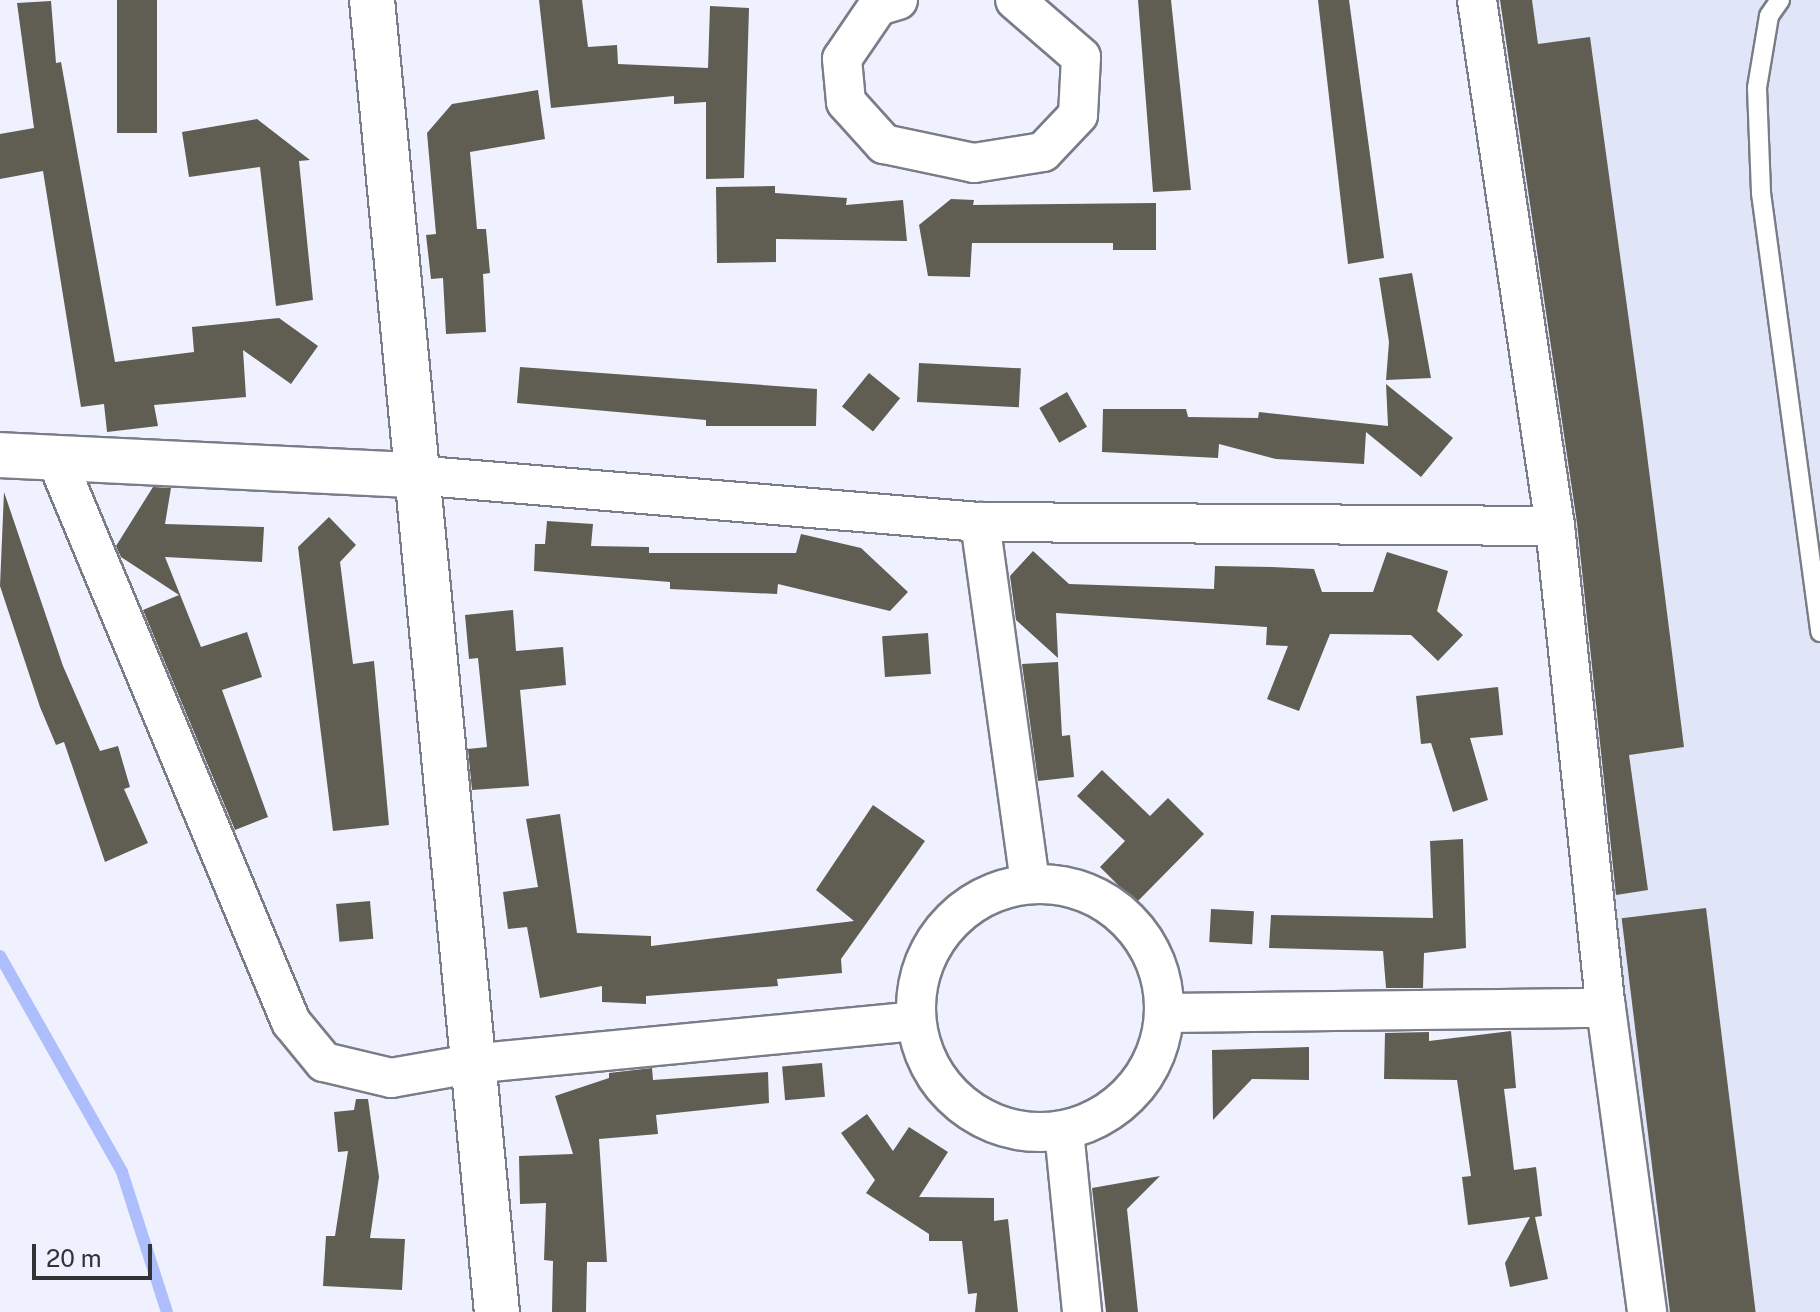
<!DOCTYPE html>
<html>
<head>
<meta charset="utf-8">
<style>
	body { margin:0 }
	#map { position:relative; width:1820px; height:1312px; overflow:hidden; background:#eff2fe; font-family:"Public Sans",sans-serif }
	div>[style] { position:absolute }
	.built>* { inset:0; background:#e0e5f8 }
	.stream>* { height:12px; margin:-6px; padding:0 6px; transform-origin:6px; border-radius:6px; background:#aebefc }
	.building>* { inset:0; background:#605d53; transform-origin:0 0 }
	.roads { filter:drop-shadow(2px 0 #7a7d88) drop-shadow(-2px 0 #7a7d88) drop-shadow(0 2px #7a7d88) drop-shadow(0 -2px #7a7d88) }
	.lane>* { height:18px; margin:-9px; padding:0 9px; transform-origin:9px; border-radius:9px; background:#fff }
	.street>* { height:38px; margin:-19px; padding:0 19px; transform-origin:19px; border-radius:19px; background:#fff }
	.street>.ring { margin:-19px; padding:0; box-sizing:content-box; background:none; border:38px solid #fff; border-radius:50% }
	.secondary>* { height:44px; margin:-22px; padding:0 22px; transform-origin:22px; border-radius:22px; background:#fff }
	span { translate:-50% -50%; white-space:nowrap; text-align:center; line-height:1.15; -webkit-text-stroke:8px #eff2fe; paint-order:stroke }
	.scale { position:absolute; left:32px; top:1244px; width:120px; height:36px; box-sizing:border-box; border:4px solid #323337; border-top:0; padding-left:10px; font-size:24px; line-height:28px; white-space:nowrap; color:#323337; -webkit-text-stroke:6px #eff2fe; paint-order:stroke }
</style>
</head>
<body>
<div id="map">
	<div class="built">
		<i style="clip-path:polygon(1485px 0,1820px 0,1820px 1312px,1662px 1312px)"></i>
	</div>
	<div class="stream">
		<i style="left:0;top:956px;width:248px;rotate:60.5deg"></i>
		<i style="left:122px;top:1172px;width:147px;rotate:72.2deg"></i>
	</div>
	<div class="building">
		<i style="left:117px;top:0;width:40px;height:133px"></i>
		<i style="clip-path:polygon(539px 0,582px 0,588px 47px,617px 45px,618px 64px,708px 68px,710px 6px,749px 8px,744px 178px,706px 179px,706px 102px,674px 104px,674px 96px,551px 108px)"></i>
		<i style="clip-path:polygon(1138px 0,1171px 0,1191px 190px,1153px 192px)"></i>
		<i style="clip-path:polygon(1318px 0,1349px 0,1384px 258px,1348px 264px)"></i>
		<i style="clip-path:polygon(1500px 0,1532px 0,1538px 44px,1590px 37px,1643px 423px,1684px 747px,1629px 755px,1648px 890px,1616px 895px,1577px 523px)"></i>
		<i style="clip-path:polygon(51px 1px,56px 63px,61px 62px,115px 362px,194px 352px,192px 327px,279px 318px,318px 346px,291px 384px,243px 350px,246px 397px,154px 405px,158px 426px,107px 432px,104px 404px,81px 407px,43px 171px,0 179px,0 134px,34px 128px,17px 3px)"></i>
		<i style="clip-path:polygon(538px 90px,545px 139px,470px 152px,477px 229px,486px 229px,490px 273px,483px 274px,486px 332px,446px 334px,443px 278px,431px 279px,426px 235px,436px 234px,427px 133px,452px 104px)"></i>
		<i style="clip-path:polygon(257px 119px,310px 160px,299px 161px,313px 300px,276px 306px,260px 167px,189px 177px,182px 132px)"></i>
		<i style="clip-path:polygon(775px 186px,775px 193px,847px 198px,846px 205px,903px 200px,907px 241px,776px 239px,776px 262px,717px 263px,716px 187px)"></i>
		<i style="clip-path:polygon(951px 199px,974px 200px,973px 205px,1156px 203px,1156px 250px,1113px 250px,1113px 243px,972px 243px,970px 277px,928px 276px,919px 225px)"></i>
		<i style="clip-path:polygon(1412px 273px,1431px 378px,1386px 380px,1389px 342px,1379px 278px)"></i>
		<i style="left:919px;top:363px;width:102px;height:39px;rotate:3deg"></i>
		<i style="clip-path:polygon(520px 367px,817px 389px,816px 426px,706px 426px,706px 420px,517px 403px)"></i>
		<i style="left:869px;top:373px;width:40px;height:43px;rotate:39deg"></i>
		<i style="clip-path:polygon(1386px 384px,1453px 438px,1421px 477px,1366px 432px,1364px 464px,1276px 459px,1219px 444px,1218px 458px,1102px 452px,1103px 409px,1186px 409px,1188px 417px,1258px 418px,1259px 412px,1388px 426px)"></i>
		<i style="left:1067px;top:392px;width:40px;height:32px;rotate:60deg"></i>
		<i style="clip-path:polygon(153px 487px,171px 488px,165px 524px,264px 527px,262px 562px,165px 557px,201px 647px,247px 632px,262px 677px,222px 690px,268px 817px,235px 830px,143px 610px,179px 595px,121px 557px,116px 546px)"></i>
		<i style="clip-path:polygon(4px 492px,63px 666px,100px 751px,118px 746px,130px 787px,124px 789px,148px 843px,105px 862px,64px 742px,56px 745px,40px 707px,0 586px)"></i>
		<i style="clip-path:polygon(329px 517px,356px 545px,340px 562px,353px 664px,374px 661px,389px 825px,333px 831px,298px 547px)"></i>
		<i style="clip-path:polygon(547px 521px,593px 524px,591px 546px,649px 547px,649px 553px,796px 553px,801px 534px,861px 548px,908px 592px,890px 611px,778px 584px,777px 594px,670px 589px,670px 582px,534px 571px,535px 544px,545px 544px)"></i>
		<i style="clip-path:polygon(1033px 551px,1069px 584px,1214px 589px,1215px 566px,1272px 567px,1314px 569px,1322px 592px,1373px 592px,1387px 552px,1448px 571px,1437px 611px,1463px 635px,1438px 661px,1411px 635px,1330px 634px,1299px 711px,1267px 699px,1288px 646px,1266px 645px,1267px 627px,1056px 613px,1058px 658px,1016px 620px,1010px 576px)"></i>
		<i style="clip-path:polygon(513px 610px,516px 651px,563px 647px,566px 685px,520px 690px,529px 786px,472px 790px,468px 749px,487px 747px,478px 658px,469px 659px,465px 615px)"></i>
		<i style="left:928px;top:633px;width:41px;height:46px;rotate:86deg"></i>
		<i style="clip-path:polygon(1058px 662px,1062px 736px,1070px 735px,1074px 777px,1038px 781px,1022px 664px)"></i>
		<i style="clip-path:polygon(1498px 687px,1503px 735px,1470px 738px,1488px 800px,1453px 812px,1431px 743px,1421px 744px,1416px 696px)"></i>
		<i style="clip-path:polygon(1102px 770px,1150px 816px,1168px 798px,1204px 834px,1136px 903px,1100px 867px,1125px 841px,1077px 796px)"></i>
		<i style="clip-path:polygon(873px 805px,925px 841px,841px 959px,842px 973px,777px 979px,778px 986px,646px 996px,646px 1004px,602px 1002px,602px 986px,540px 998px,527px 927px,508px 929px,503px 892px,538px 887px,526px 819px,560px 814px,577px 933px,651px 936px,651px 946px,854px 921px,816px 890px)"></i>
		<i style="clip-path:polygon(1463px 839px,1466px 948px,1424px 953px,1423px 988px,1386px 988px,1383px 951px,1269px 948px,1271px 915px,1433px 918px,1430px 841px)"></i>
		<i style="left:370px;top:901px;width:38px;height:34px;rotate:85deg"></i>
		<i style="left:1706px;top:908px;width:407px;height:85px;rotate:83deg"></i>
		<i style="left:1211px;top:909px;width:43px;height:33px;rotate:3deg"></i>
		<i style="clip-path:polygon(1511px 1031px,1516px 1088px,1504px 1089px,1514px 1170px,1536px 1167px,1542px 1216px,1535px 1217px,1548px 1279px,1510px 1287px,1505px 1263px,1530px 1217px,1468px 1225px,1462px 1177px,1471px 1176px,1457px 1080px,1384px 1079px,1385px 1033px,1429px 1032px,1429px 1041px)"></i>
		<i style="clip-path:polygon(1309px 1047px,1309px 1080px,1252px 1079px,1213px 1120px,1212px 1050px)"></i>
		<i style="left:822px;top:1063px;width:34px;height:40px;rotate:85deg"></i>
		<i style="clip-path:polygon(652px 1068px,653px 1080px,768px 1072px,769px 1103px,656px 1115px,658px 1134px,599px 1139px,607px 1262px,587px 1262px,586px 1312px,552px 1312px,553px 1261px,544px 1260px,546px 1203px,520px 1204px,519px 1156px,573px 1154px,555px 1096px,609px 1078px,609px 1073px)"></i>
		<i style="clip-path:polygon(356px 1099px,368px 1099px,379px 1177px,370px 1238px,405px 1239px,402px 1290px,323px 1286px,326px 1236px,335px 1236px,348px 1151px,338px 1152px,334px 1112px,354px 1110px)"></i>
		<i style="clip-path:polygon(867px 1114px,893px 1151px,909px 1127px,948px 1152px,919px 1197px,994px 1198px,994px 1221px,1008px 1219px,1018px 1312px,975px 1312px,977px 1293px,968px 1294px,962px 1241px,929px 1241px,929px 1234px,866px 1193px,875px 1180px,841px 1133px)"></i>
		<i style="clip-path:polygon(1160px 1176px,1127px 1209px,1138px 1312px,1106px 1312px,1092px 1188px)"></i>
	</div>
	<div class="roads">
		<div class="lane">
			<i style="left:1780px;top:0;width:19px;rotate:125deg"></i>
			<i style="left:1769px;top:16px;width:73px;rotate:99.5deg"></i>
			<i style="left:1757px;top:88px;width:105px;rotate:87.8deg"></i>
			<i style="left:1761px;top:193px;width:443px;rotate:82.3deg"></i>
		</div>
		<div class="street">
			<i style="left:898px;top:0;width:21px;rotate:163deg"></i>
			<i style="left:878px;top:6px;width:64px;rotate:124.2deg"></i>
			<i style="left:842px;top:59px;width:43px;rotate:84.7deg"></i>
			<i style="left:846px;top:102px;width:57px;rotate:47.9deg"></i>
			<i style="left:884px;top:144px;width:92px;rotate:11.9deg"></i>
			<i style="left:974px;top:163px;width:70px;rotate:-9.1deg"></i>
			<i style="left:1043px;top:152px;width:51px;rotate:-46.6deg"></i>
			<i style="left:1078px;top:115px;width:58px;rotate:-87deg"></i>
			<i style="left:1081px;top:57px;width:87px;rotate:-139.2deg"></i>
			<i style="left:1477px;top:0;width:532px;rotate:81.57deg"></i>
			<i style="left:1555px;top:526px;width:485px;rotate:84deg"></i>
			<i style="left:1606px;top:1008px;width:307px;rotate:82.3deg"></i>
			<i style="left:57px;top:461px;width:608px;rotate:67.36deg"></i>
			<i style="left:291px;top:1022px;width:52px;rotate:50.5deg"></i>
			<i style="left:324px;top:1062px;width:69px;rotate:13.4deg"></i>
			<i style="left:391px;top:1078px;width:80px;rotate:-10deg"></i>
			<i style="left:470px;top:1064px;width:447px;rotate:-5.5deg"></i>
			<i style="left:414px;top:475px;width:568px;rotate:4.75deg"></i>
			<i style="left:980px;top:522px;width:575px;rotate:0.4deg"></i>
			<i style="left:980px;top:522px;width:363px;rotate:82.1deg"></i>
			<i class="ring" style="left:916px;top:884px;width:210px;height:210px"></i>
			<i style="left:1166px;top:1013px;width:440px;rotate:-0.7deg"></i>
			<i style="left:1064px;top:1131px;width:182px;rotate:84.3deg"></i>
		</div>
		<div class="secondary">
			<i style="left:372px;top:0;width:1318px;rotate:84.56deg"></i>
			<i style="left:0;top:455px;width:414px;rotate:2.8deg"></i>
		</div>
	</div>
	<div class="scale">20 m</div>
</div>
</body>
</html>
